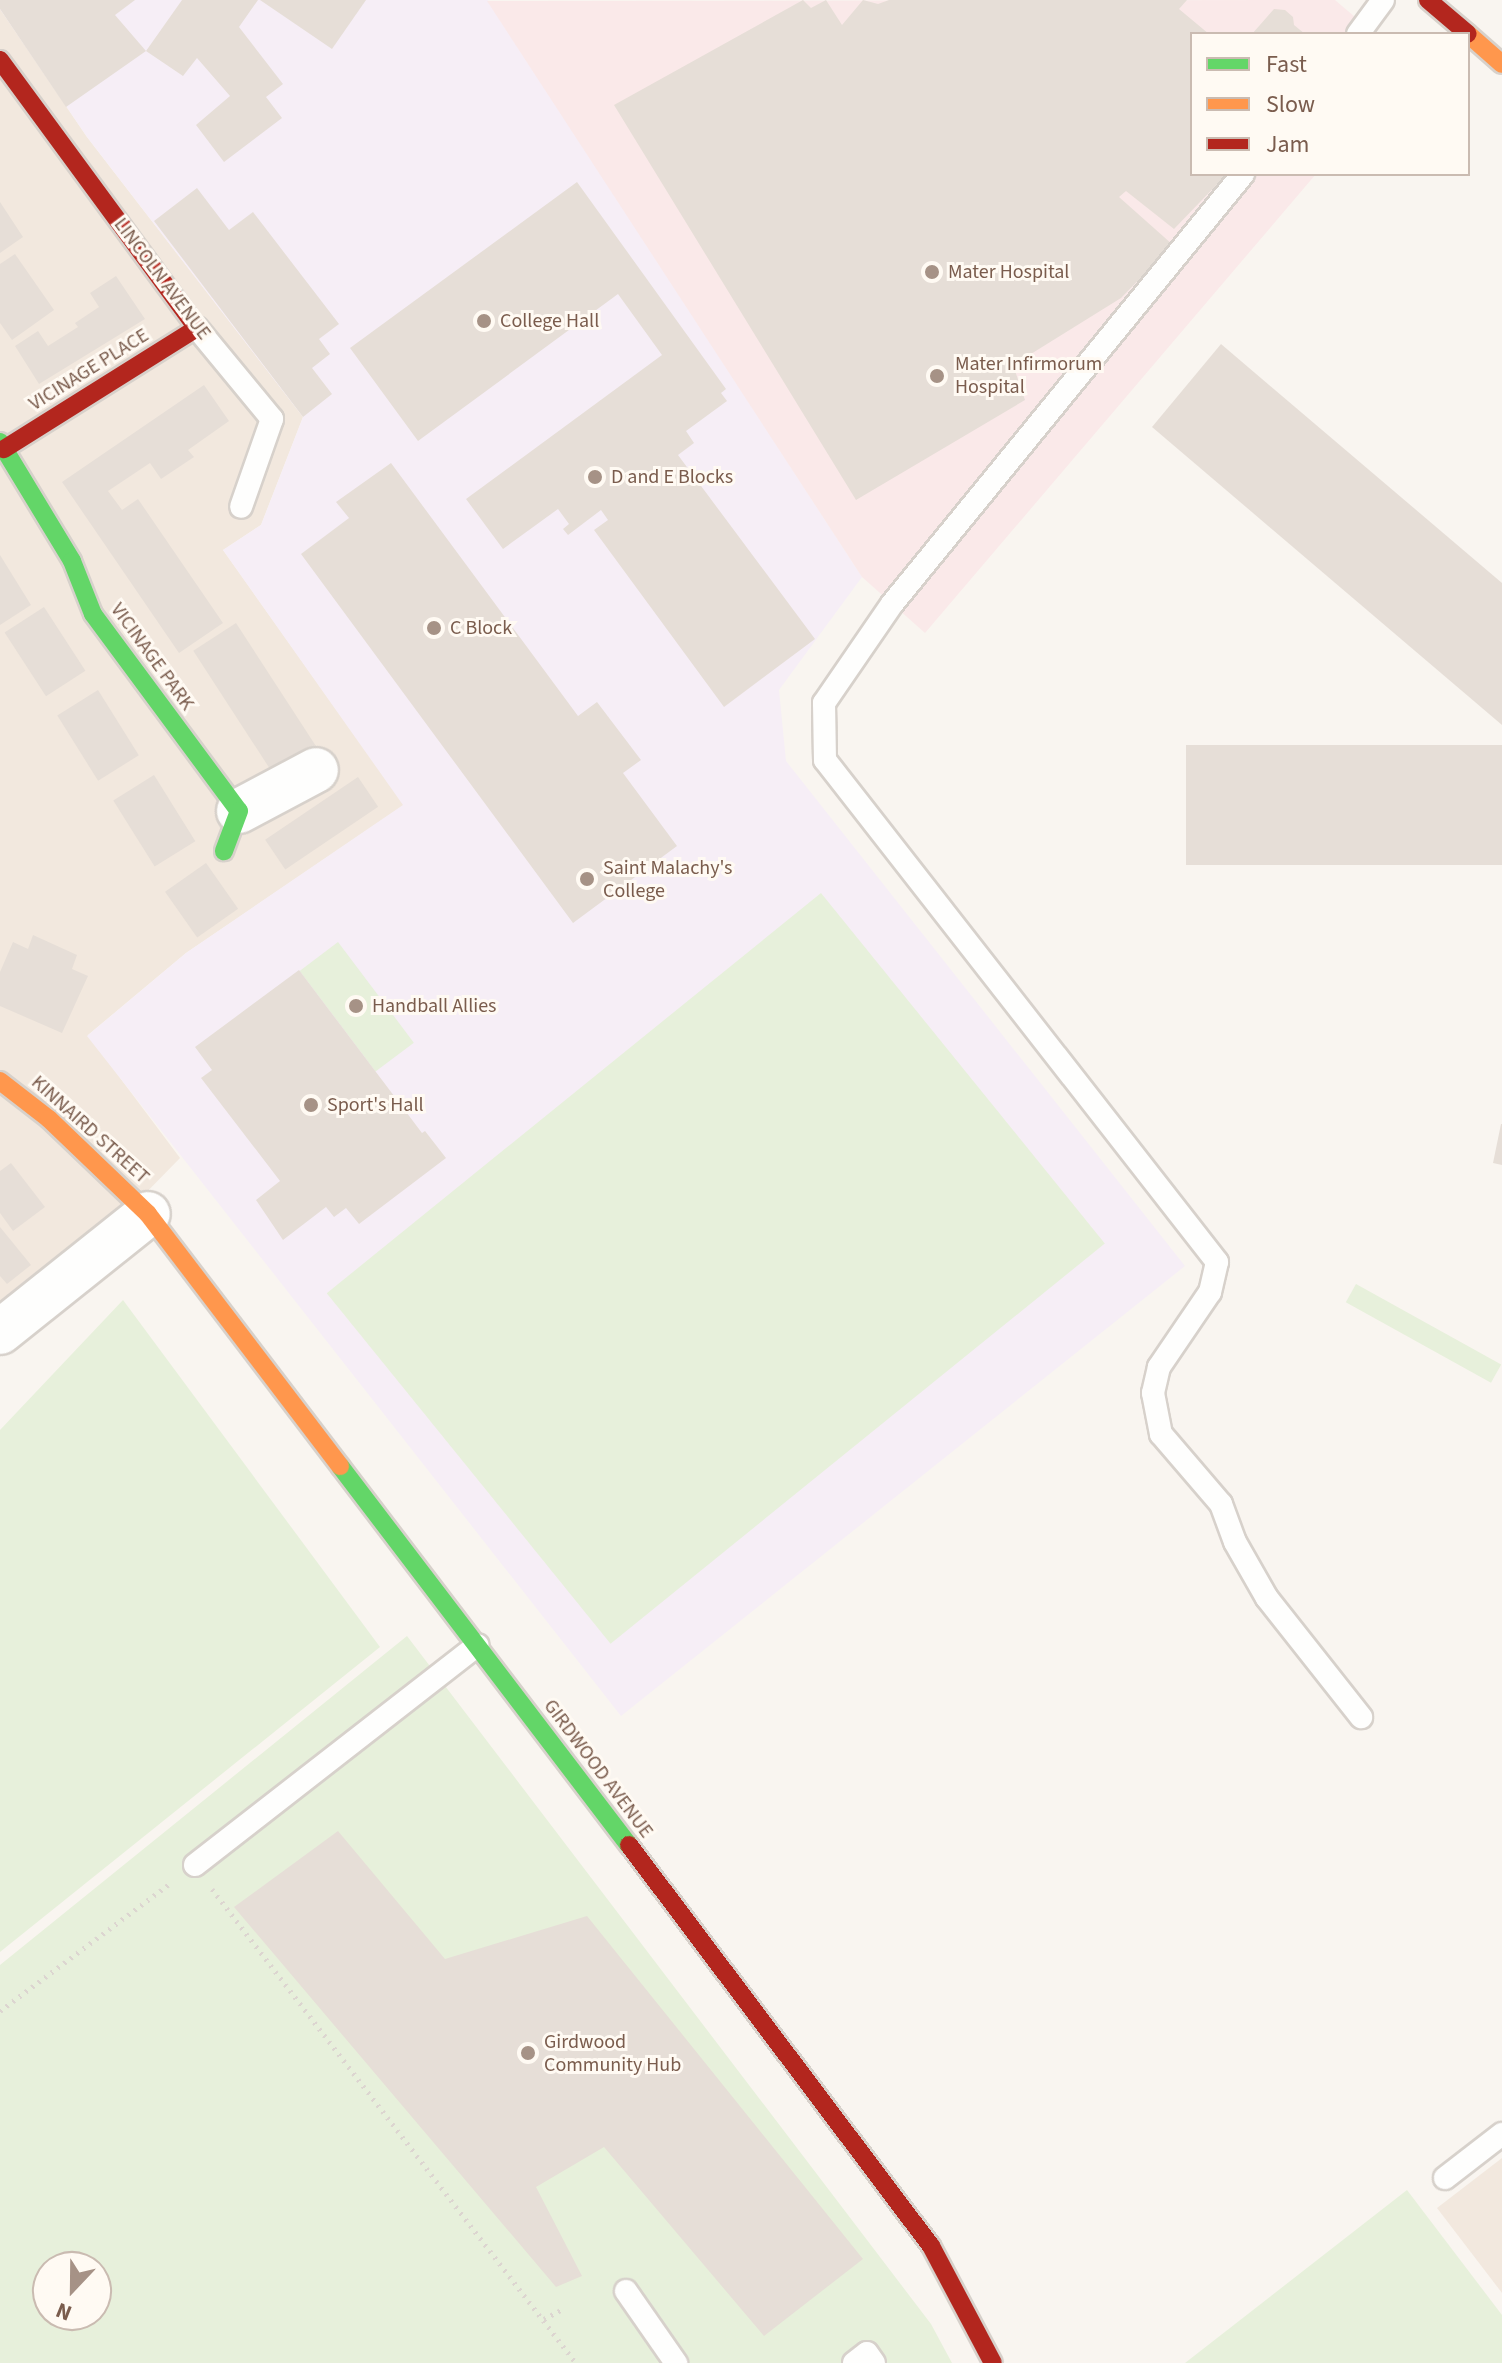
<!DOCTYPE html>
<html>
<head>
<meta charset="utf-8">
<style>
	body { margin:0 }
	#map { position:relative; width:1502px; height:2363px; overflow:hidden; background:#f9f5f0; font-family:"Source Sans 3",sans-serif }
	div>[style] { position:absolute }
	.residential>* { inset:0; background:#f2e8de }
	.education>* { inset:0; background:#f6eef6 }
	.medical>* { inset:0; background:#fae9e9 }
	.green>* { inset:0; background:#e7f0db; transform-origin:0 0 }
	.building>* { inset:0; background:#e6ded7; transform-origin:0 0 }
	.path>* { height:5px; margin-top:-2.5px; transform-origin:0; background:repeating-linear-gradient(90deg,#dcd5d0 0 2px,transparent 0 8px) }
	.roads { filter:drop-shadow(2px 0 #d7d1cb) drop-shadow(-2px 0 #d7d1cb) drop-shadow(0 2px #d7d1cb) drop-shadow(0 -2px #d7d1cb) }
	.lane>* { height:22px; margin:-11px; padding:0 11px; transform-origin:11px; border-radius:11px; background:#fefefd }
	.street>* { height:44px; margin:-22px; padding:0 22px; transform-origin:22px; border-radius:22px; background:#fefefd }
	.fast>* { height:18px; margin:-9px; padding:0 9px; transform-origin:9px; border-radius:9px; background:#63d668 }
	.slow>* { height:18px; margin:-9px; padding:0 9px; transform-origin:9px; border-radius:9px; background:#ff974d }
	.jam>* { height:18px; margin:-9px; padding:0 9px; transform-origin:9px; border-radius:9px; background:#b3261e }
	.dots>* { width:22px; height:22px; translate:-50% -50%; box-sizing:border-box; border:4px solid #fffaf3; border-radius:50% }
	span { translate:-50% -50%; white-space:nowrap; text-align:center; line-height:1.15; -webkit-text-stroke:6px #fffaf3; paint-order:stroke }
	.poi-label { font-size:20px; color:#7a5c4d }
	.left { translate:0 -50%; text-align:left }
	.street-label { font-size:20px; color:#7a5c4d }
	.legend { position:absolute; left:1190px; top:32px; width:280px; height:144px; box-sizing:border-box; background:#fffaf3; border:2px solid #cabbb1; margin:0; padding:10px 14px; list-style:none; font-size:24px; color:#7a5c4d }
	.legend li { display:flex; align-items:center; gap:16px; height:40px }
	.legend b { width:40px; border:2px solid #cabbb1 }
	.north { position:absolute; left:32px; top:2251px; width:80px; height:80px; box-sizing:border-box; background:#fffaf3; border:2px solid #cabbb1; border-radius:50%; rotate:202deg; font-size:22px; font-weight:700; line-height:32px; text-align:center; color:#7a5c4d }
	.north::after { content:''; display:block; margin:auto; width:28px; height:36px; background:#a69286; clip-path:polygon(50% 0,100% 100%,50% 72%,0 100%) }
</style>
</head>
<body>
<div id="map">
	<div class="residential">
		<i style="clip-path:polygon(0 9px,87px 137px,303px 417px,261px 525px,223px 550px,404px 805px,186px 953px,88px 1035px,180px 1158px,137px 1202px,0 1311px)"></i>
		<i style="clip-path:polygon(1502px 2158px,1502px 2293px,1437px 2208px)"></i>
	</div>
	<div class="education">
		<i style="clip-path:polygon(0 0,488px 0,862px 577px,779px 690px,786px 761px,1185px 1266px,621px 1716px,87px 1036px,186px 953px,403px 805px,223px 550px,261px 525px,303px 417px,87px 137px,0 9px)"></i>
	</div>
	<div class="medical">
		<i style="clip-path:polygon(1335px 0,1375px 34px,1192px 34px,1192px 174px,1316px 174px,925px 633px,862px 577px,487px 1px)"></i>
	</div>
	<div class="green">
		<i style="left:821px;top:893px;width:451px;height:636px;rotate:51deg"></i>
		<i style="left:338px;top:942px;width:126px;height:48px;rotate:53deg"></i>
		<i style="left:1356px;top:1284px;width:166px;height:21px;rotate:29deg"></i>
		<i style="clip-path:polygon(123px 1300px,380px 1647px,0 1952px,0 1430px)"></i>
		<i style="clip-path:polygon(evenodd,407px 1636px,931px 2324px,952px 2363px,0 2363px,0 1965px,407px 1636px,48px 2267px,96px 2267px,96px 2315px,48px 2315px,48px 2267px)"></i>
		<i style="clip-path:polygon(1407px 2190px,1502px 2315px,1502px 2363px,1185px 2363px)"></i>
	</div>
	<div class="building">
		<i style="clip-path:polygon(0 0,135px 0,115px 15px,146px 51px,66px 107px,0 9px)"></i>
		<i style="clip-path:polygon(182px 0,258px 0,239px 27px,283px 84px,266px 97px,282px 118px,224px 162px,196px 125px,230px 96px,197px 58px,183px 76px,146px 51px)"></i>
		<i style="clip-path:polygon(260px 0,366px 0,332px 49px)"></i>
		<i style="clip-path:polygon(803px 0,811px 8px,826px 0,842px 25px,863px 0,878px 4px,889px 0,1187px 0,1179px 9px,1209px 34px,1192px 34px,1192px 174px,1227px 174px,1174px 229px,1126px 191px,1119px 197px,1173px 245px,1121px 298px,1013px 365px,1025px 400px,856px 500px,614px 105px)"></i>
		<i style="clip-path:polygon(1274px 9px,1285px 10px,1293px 17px,1294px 25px,1305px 34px,1252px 34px)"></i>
		<i style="clip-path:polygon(577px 182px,726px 389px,721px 393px,727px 401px,686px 431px,694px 443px,678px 455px,815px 639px,724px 707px,594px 530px,608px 520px,601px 510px,568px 535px,563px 529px,569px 524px,558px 509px,503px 549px,466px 499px,662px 355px,618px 294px,418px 441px,350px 348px)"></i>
		<i style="clip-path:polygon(197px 188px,229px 230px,253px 212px,339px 324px,319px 339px,330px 354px,312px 368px,332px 394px,303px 417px,154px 221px)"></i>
		<i style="clip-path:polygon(0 202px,23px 237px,0 253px)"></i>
		<i style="clip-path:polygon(15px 254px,54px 310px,12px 340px,0 323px,0 264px)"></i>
		<i style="clip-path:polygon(116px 276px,145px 319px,39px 384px,15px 346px,38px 331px,48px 346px,78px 327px,75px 323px,99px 307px,90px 293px)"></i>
		<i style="clip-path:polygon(1221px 344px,1502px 583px,1502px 725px,1152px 427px)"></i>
		<i style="clip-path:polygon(204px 385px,229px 421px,188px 450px,194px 457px,161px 479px,150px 463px,108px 491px,122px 510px,138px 499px,223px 623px,179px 653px,62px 482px)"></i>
		<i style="clip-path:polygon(391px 463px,578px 716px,597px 702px,641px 760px,623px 773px,677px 846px,573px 923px,301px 554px,349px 518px,336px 502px)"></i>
		<i style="clip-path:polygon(0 555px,31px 605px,0 625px)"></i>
		<i style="left:44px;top:607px;width:76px;height:47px;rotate:57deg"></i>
		<i style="left:236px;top:623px;width:147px;height:51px;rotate:57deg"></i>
		<i style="left:98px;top:690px;width:77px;height:48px;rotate:58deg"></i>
		<i style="left:1502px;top:745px;width:120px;height:316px;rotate:90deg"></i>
		<i style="left:154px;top:775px;width:78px;height:48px;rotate:58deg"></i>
		<i style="left:358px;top:777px;width:36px;height:112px;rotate:56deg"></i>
		<i style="left:206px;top:863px;width:56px;height:50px;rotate:55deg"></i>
		<i style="clip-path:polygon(33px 935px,77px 955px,72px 969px,88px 976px,62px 1033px,0 1006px,0 972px,13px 942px,28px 949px)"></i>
		<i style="clip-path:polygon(299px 970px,422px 1133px,425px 1131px,446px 1158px,359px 1224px,346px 1208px,334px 1217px,326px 1207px,283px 1240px,256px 1200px,280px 1181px,201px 1078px,212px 1070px,195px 1047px)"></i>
		<i style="clip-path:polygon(1501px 1124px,1502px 1124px,1502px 1165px,1493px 1163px)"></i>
		<i style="clip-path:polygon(11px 1163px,45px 1207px,13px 1231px,0 1213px,0 1171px)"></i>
		<i style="clip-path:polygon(0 1227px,31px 1265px,7px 1284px,0 1276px)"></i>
		<i style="clip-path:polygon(338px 1831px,445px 1959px,587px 1916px,863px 2259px,764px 2336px,604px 2147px,536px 2187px,582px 2276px,556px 2287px,234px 1907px)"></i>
	</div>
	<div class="path">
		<i style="left:212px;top:1889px;width:598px;rotate:52.48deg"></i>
		<i style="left:0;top:2011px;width:215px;rotate:-36.9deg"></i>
		<i style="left:544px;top:2319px;width:21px;rotate:-28deg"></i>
	</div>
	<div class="roads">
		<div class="lane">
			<i style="left:1358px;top:34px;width:42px;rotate:-53.7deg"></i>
			<i style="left:1243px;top:174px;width:555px;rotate:129.22deg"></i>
			<i style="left:892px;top:604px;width:120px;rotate:124.5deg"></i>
			<i style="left:824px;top:703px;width:57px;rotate:89deg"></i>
			<i style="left:825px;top:760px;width:637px;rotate:52.01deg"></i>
			<i style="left:1217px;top:1262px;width:31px;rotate:103deg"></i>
			<i style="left:1210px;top:1292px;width:91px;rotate:124.2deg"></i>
			<i style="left:1159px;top:1367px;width:27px;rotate:103deg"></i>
			<i style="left:1153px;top:1393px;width:42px;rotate:79deg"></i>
			<i style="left:1161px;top:1434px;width:92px;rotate:49.4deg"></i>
			<i style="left:1221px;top:1504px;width:40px;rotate:69.8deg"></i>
			<i style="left:1235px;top:1542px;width:64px;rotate:60.3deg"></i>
			<i style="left:1267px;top:1598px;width:152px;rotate:51.7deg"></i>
			<i style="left:197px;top:328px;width:118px;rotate:50.5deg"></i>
			<i style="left:272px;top:419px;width:93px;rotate:109.4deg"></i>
			<i style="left:195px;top:1865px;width:358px;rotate:-37.9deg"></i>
			<i style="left:1445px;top:2178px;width:72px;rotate:-37.7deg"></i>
			<i style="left:626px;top:2291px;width:88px;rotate:55.2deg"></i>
			<i style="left:854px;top:2363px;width:16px;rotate:-38deg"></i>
			<i style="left:867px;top:2353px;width:12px;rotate:55deg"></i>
		</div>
		<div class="street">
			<i style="left:239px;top:811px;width:87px;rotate:-28deg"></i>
			<i style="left:0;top:1332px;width:189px;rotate:-38.6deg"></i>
		</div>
		<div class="fast">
			<i style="left:0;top:442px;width:139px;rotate:58.8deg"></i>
			<i style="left:72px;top:561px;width:57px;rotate:68.4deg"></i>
			<i style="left:93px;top:614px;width:245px;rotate:53.5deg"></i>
			<i style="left:239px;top:811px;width:43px;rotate:110.6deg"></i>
			<i style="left:340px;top:1466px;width:477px;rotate:52.7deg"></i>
		</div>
		<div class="slow">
			<i style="left:1468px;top:34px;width:45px;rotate:41.4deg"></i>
			<i style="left:0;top:1081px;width:62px;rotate:37.8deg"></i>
			<i style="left:49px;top:1119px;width:137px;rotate:43.8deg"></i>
			<i style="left:148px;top:1214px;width:317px;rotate:52.7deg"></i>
		</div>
		<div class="jam">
			<i style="left:1428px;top:0;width:52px;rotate:40.4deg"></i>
			<i style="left:0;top:60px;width:333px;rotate:53.7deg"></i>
			<i style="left:197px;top:328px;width:228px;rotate:147.9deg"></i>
			<i style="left:629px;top:1845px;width:502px;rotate:53.02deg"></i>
			<i style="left:931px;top:2246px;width:132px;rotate:62.1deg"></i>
		</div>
	</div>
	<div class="dots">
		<i style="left:932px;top:272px;background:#a69286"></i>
		<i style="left:484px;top:321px;background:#a69286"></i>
		<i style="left:937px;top:376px;background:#a69286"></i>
		<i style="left:595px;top:477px;background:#a69286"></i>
		<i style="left:434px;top:628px;background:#a69286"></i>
		<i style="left:587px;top:879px;background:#a69286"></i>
		<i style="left:356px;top:1006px;background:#a69286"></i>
		<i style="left:311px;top:1105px;background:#a69286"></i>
		<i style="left:528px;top:2053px;background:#a69286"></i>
	</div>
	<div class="poi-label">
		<span class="left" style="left:948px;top:272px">Mater Hospital</span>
		<span class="left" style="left:500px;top:321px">College Hall</span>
		<span class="left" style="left:955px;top:376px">Mater Infirmorum<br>Hospital</span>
		<span class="left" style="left:611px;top:477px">D and E Blocks</span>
		<span class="left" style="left:450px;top:628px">C Block</span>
		<span class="left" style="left:603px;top:880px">Saint Malachy's<br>College</span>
		<span class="left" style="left:372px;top:1006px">Handball Allies</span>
		<span class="left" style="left:327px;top:1105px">Sport's Hall</span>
		<span class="left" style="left:544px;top:2054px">Girdwood<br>Community Hub</span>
	</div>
	<div class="street-label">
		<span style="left:162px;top:279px;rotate:53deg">LINCOLN AVENUE</span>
		<span style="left:89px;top:370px;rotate:-32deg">VICINAGE PLACE</span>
		<span style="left:152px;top:657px;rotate:54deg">VICINAGE PARK</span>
		<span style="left:90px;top:1130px;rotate:42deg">KINNAIRD STREET</span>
		<span style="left:598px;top:1769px;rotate:53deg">GIRDWOOD AVENUE</span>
	</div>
	<ul class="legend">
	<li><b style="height:10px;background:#63d668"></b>Fast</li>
	<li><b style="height:10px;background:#ff974d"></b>Slow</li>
	<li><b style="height:10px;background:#b3261e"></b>Jam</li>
	</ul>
	<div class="north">N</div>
</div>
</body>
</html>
